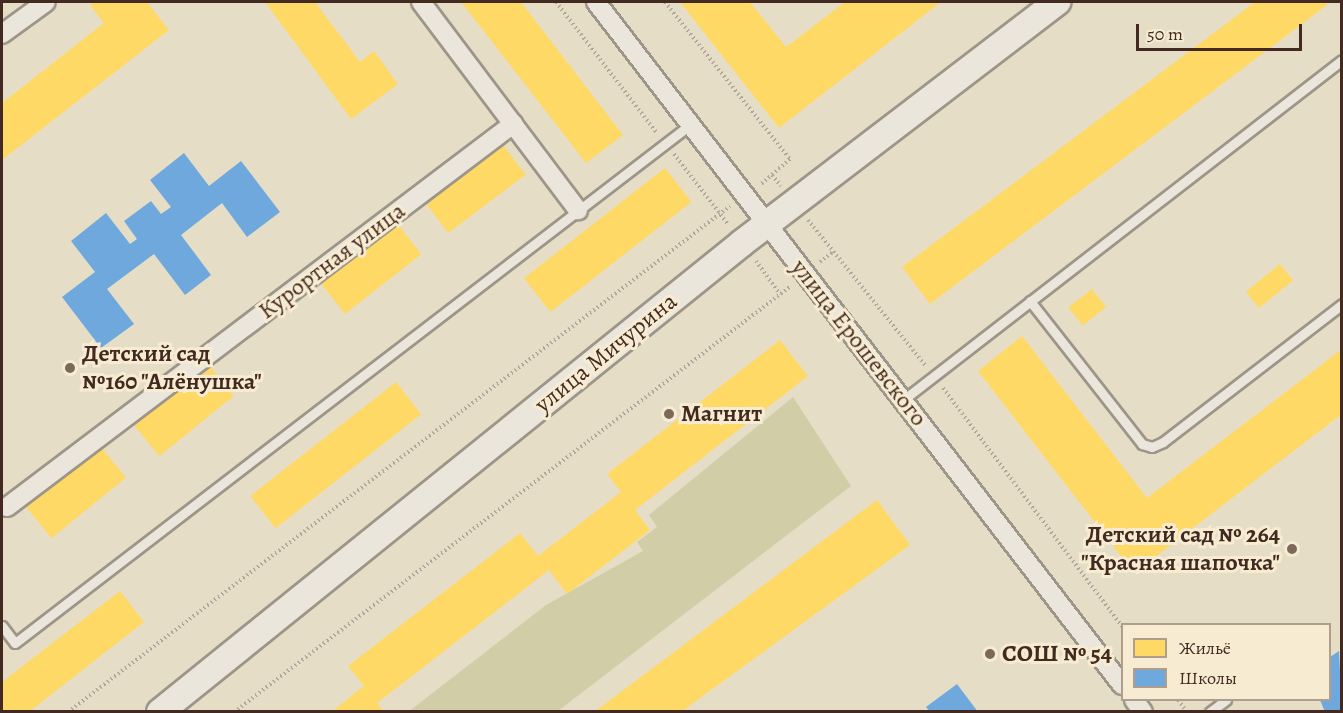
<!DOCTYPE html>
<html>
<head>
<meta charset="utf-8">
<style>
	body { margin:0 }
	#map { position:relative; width:1343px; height:713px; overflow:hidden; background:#e6ddc7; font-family:Alegreya,serif }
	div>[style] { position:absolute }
	.green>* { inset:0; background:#d1cea7 }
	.homes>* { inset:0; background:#ffd966; transform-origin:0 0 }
	.schools>* { inset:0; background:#6fa8dc }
	.path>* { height:4px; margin-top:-2px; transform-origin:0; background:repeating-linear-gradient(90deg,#ada79e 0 1.5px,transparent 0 4.5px) }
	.roads { filter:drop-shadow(2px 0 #9d9588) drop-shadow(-2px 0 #9d9588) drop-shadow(0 2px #9d9588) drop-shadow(0 -2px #9d9588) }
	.lane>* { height:9px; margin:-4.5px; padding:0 4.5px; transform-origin:4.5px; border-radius:4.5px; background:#eae6db }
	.street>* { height:18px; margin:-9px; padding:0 9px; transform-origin:9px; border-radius:9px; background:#eae6db }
	.secondary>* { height:26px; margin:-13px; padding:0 13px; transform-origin:13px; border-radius:13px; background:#eae6db }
	.dots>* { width:16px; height:16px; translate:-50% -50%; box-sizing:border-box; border:3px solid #f7ecd2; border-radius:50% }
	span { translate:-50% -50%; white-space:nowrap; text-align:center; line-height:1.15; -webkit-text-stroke:6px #f7ecd2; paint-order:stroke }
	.street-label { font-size:24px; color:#422a21 }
	.poi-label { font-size:24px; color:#422a21; font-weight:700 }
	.left { translate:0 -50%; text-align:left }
	.right { translate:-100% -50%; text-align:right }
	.frame { position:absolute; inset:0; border:3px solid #422a21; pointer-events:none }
	.legend { position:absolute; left:1121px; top:623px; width:210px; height:78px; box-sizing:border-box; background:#f7ecd2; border:2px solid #af9e8b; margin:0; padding:8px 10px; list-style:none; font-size:18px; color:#422a21 }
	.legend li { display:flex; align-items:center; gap:12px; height:30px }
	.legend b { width:30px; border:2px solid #af9e8b }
	.scale { position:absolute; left:1136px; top:24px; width:166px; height:27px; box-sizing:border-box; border:3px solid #422a21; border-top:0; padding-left:8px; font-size:18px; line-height:21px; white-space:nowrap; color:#422a21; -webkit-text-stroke:4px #f7ecd2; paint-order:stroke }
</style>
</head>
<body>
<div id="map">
	<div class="green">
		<i style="clip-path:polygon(793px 397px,851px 486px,558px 711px,408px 712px,546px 605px,643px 551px,637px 542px,657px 527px,649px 515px)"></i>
	</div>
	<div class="homes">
		<i style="clip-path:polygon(95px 2px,147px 2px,169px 30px,2px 160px,2px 103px,104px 23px,90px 5px)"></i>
		<i style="clip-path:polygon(265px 2px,315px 2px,360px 62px,374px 51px,398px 84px,351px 119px)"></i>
		<i style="clip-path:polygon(461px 2px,521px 2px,623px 135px,586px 163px)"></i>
		<i style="clip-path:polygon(680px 2px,750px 2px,786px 47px,845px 2px,941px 2px,779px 128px)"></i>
		<i style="clip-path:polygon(1255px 2px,1324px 2px,1327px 5px,930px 304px,902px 267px)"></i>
		<i style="left:498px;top:138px;width:46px;height:97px;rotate:53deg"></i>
		<i style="left:665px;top:168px;width:43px;height:179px;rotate:52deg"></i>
		<i style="left:393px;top:218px;width:46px;height:97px;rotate:52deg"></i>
		<i style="left:1280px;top:264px;width:21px;height:44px;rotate:51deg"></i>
		<i style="left:1092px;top:289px;width:23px;height:30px;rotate:52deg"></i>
		<i style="clip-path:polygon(1022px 336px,1147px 498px,1342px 349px,1342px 414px,1134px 573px,978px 371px)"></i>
		<i style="clip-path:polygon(780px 340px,808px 376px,635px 510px,650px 530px,567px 594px,549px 570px,377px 703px,384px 712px,331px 712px,364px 686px,348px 666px,520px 533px,538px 556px,621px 492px,607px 474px)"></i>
		<i style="left:205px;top:360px;width:46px;height:96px;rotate:51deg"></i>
		<i style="left:396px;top:382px;width:41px;height:185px;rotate:52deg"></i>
		<i style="left:97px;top:442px;width:46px;height:96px;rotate:51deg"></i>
		<i style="clip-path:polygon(877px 500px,910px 545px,681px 712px,594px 712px)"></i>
		<i style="clip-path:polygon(120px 591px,144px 622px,29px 712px,2px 712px,2px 682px)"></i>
	</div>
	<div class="schools">
		<i style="clip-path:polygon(184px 153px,209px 186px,241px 161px,280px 212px,247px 237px,222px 203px,181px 235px,211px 275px,185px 295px,154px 254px,107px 289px,134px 324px,101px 348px,62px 297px,95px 272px,71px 241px,106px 213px,130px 244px,137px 239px,124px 221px,151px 201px,161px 214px,171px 207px,150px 180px)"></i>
		<i style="clip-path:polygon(1339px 651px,1342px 712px,1325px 712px,1320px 700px,1330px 700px,1330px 657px)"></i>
		<i style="clip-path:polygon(957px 684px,978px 712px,930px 712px,926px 707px)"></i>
	</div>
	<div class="path">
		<i style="left:556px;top:2px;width:164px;rotate:52.4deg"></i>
		<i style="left:665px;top:2px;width:201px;rotate:51.5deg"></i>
		<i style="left:790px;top:159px;width:38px;rotate:139deg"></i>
		<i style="left:674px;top:154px;width:88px;rotate:52.4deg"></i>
		<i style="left:772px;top:175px;width:14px;rotate:51deg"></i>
		<i style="left:808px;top:220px;width:188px;rotate:51.1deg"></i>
		<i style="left:756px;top:261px;width:41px;rotate:54deg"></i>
		<i style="left:820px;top:262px;width:18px;rotate:-38deg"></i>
		<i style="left:943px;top:388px;width:298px;rotate:53.1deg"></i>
		<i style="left:1178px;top:700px;width:15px;rotate:53deg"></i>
		<i style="left:68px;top:712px;width:833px;rotate:-37.39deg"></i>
		<i style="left:234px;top:712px;width:701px;rotate:-37.41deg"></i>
	</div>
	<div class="roads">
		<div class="lane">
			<i style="left:1030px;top:301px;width:182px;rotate:51.9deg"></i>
			<i style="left:1142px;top:444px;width:10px;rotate:17deg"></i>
			<i style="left:1152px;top:447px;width:12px;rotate:-24deg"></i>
			<i style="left:1163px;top:442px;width:226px;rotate:-37.6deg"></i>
			<i style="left:903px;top:400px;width:555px;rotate:-37.76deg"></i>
			<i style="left:2px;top:626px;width:21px;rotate:53deg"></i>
			<i style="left:15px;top:643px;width:852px;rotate:-37.52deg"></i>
			<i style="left:1210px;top:712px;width:20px;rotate:-37deg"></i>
		</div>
		<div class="street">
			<i style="left:421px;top:2px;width:261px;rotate:53deg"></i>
			<i style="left:596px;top:2px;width:862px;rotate:52.4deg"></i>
			<i style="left:2px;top:34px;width:54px;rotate:-36deg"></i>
			<i style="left:7px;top:507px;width:635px;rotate:-37.12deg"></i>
			<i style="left:1134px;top:700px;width:15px;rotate:53deg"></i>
		</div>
		<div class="secondary">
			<i style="left:160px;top:712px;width:747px;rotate:-38.86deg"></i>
			<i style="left:742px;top:243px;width:397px;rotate:-37.4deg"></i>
		</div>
	</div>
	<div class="dots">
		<i style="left:70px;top:368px;background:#7b695b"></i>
		<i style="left:669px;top:414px;background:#7b695b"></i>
		<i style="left:1292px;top:549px;background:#7b695b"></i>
		<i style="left:990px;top:654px;background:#7b695b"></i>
	</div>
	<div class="street-label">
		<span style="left:332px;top:261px;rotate:-37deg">Курортная улица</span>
		<span style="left:859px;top:343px;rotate:52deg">улица Ерошевского</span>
		<span style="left:606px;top:353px;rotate:-39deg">улица Мичурина</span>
	</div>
	<div class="poi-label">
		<span class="left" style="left:82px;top:368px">Детский сад<br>№160 "Алёнушка"</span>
		<span class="left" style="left:681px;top:414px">Магнит</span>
		<span class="right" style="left:1280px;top:549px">Детский сад № 264<br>"Красная шапочка"</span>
		<span class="left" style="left:1002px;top:654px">СОШ № 54</span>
	</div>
	<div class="frame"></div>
	<ul class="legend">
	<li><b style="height:16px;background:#ffd966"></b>Жильё</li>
	<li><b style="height:16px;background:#6fa8dc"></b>Школы</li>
	</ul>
	<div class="scale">50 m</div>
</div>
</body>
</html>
